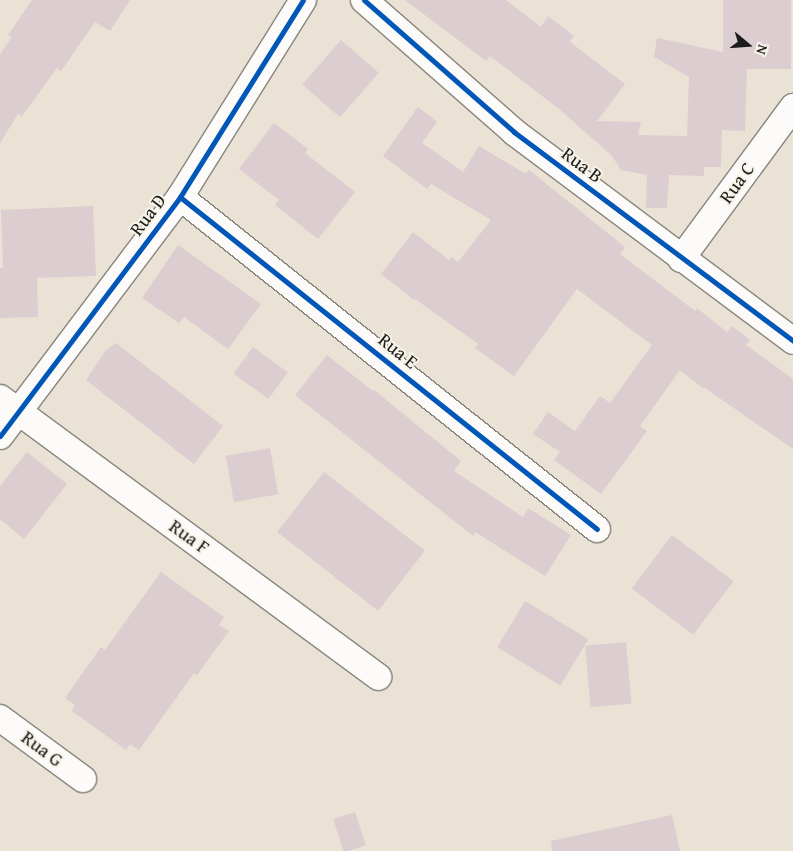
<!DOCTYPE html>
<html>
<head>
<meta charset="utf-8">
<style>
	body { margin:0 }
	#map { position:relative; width:793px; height:851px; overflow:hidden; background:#eae2d5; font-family:"Gentium Book Plus",serif }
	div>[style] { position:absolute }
	.building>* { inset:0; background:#dccdd0; transform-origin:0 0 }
	.roads { filter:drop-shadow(1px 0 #89857f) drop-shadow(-1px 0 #89857f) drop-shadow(0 1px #89857f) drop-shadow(0 -1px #89857f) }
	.minor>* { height:26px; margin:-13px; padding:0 13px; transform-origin:13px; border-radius:13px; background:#fcfbf9 }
	.cycleway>* { height:5px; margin:-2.5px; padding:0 2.5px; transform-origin:2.5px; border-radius:2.5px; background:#0057b8 }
	span { translate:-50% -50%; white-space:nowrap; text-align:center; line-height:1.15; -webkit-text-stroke:4px #f7f3e8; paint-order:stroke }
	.street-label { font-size:19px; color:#1c1c1c }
	.north { position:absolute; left:723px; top:20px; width:50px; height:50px; -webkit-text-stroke:4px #f7f3e8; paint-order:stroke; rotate:108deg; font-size:14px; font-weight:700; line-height:20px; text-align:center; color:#1c1c1c }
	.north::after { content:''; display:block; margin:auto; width:18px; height:22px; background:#1c1c1c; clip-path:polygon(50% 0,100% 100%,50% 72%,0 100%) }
</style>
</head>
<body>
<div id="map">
	<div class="building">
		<i style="clip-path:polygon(32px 0,130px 0,110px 31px,95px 22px,61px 71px,57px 68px,22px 116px,18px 114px,0 143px,0 54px,12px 37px,8px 35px)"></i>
		<i style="clip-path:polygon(405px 0,506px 0,541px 27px,548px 16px,574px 36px,570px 42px,625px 84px,597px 121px,641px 122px,638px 135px,687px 136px,689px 77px,654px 57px,657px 38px,723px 52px,723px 0,791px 0,791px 69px,747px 69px,745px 131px,722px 130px,721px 167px,704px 167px,704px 176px,669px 175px,667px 208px,646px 208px,647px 175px,621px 170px,612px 156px,559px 109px,490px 56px,486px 61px)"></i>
		<i style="left:341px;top:40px;width:50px;height:59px;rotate:41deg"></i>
		<i style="clip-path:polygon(418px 107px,437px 122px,422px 143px,463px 172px,479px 146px,526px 174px,529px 170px,625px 247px,620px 254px,695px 311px,697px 308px,727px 332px,732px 326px,750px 340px,746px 345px,793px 379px,793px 449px,705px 388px,704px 389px,680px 370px,640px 426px,647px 431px,601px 494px,554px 460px,560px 452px,533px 434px,548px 412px,575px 431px,600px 396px,610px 403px,652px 345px,577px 289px,514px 376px,475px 348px,478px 344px,415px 299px,414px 300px,381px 274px,413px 232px,449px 260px,451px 257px,458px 262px,491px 220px,431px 184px,427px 189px,383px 156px)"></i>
		<i style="clip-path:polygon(274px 123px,308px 149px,305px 153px,355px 192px,318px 239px,275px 205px,279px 200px,239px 169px)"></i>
		<i style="clip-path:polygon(93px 206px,96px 276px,37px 278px,38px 317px,0 318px,0 268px,3px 268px,1px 210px)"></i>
		<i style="clip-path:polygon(178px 245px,261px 304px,228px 349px,184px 317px,179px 323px,142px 298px)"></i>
		<i style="clip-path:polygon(116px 343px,223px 426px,194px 464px,86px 380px,106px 350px)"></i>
		<i style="left:253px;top:347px;width:43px;height:33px;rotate:36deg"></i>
		<i style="clip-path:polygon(327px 355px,373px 391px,374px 390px,461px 461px,454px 471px,523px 517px,528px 508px,571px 535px,545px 576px,475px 532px,473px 536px,295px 395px)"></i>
		<i style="left:270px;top:448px;width:47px;height:45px;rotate:80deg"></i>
		<i style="clip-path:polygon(27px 452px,67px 484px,24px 539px,0 519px,0 486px)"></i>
		<i style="left:324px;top:472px;width:128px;height:76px;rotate:38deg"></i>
		<i style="left:672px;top:535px;width:77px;height:67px;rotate:37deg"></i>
		<i style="clip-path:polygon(161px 572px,224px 617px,219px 625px,229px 631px,197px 675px,194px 673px,139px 750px,130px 744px,126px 750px,72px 711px,75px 705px,65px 698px,101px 647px,105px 650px)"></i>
		<i style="left:525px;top:601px;width:74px;height:54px;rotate:31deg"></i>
		<i style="left:626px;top:642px;width:62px;height:41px;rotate:85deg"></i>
		<i style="left:355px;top:812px;width:35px;height:23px;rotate:72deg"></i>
		<i style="clip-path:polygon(672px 815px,680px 851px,552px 851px,551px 841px)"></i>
	</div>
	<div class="roads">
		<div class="minor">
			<i style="left:364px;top:0;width:200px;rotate:41.3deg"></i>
			<i style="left:514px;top:132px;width:349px;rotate:36.8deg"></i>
			<i style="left:180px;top:197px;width:533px;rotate:38.53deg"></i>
			<i style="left:681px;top:259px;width:189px;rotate:-53.6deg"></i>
			<i style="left:0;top:398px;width:470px;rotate:36.4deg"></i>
			<i style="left:0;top:436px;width:299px;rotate:-53deg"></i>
			<i style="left:180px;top:197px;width:232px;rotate:-58deg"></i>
			<i style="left:0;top:718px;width:103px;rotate:36.3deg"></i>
		</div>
	</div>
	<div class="cycleway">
		<i style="left:364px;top:0;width:200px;rotate:41.3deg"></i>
		<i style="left:514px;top:132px;width:349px;rotate:36.8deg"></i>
		<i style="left:180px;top:197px;width:533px;rotate:38.53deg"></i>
		<i style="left:0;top:436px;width:299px;rotate:-53deg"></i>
		<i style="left:180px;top:197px;width:232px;rotate:-58deg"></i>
	</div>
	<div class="street-label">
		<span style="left:582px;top:165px;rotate:37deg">Rua B</span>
		<span style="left:737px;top:183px;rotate:-54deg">Rua C</span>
		<span style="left:148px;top:215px;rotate:-53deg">Rua D</span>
		<span style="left:398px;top:351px;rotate:39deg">Rua E</span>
		<span style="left:189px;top:537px;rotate:36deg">Rua F</span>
		<span style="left:42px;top:749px;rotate:37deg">Rua G</span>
	</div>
	<div class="north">N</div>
</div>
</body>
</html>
